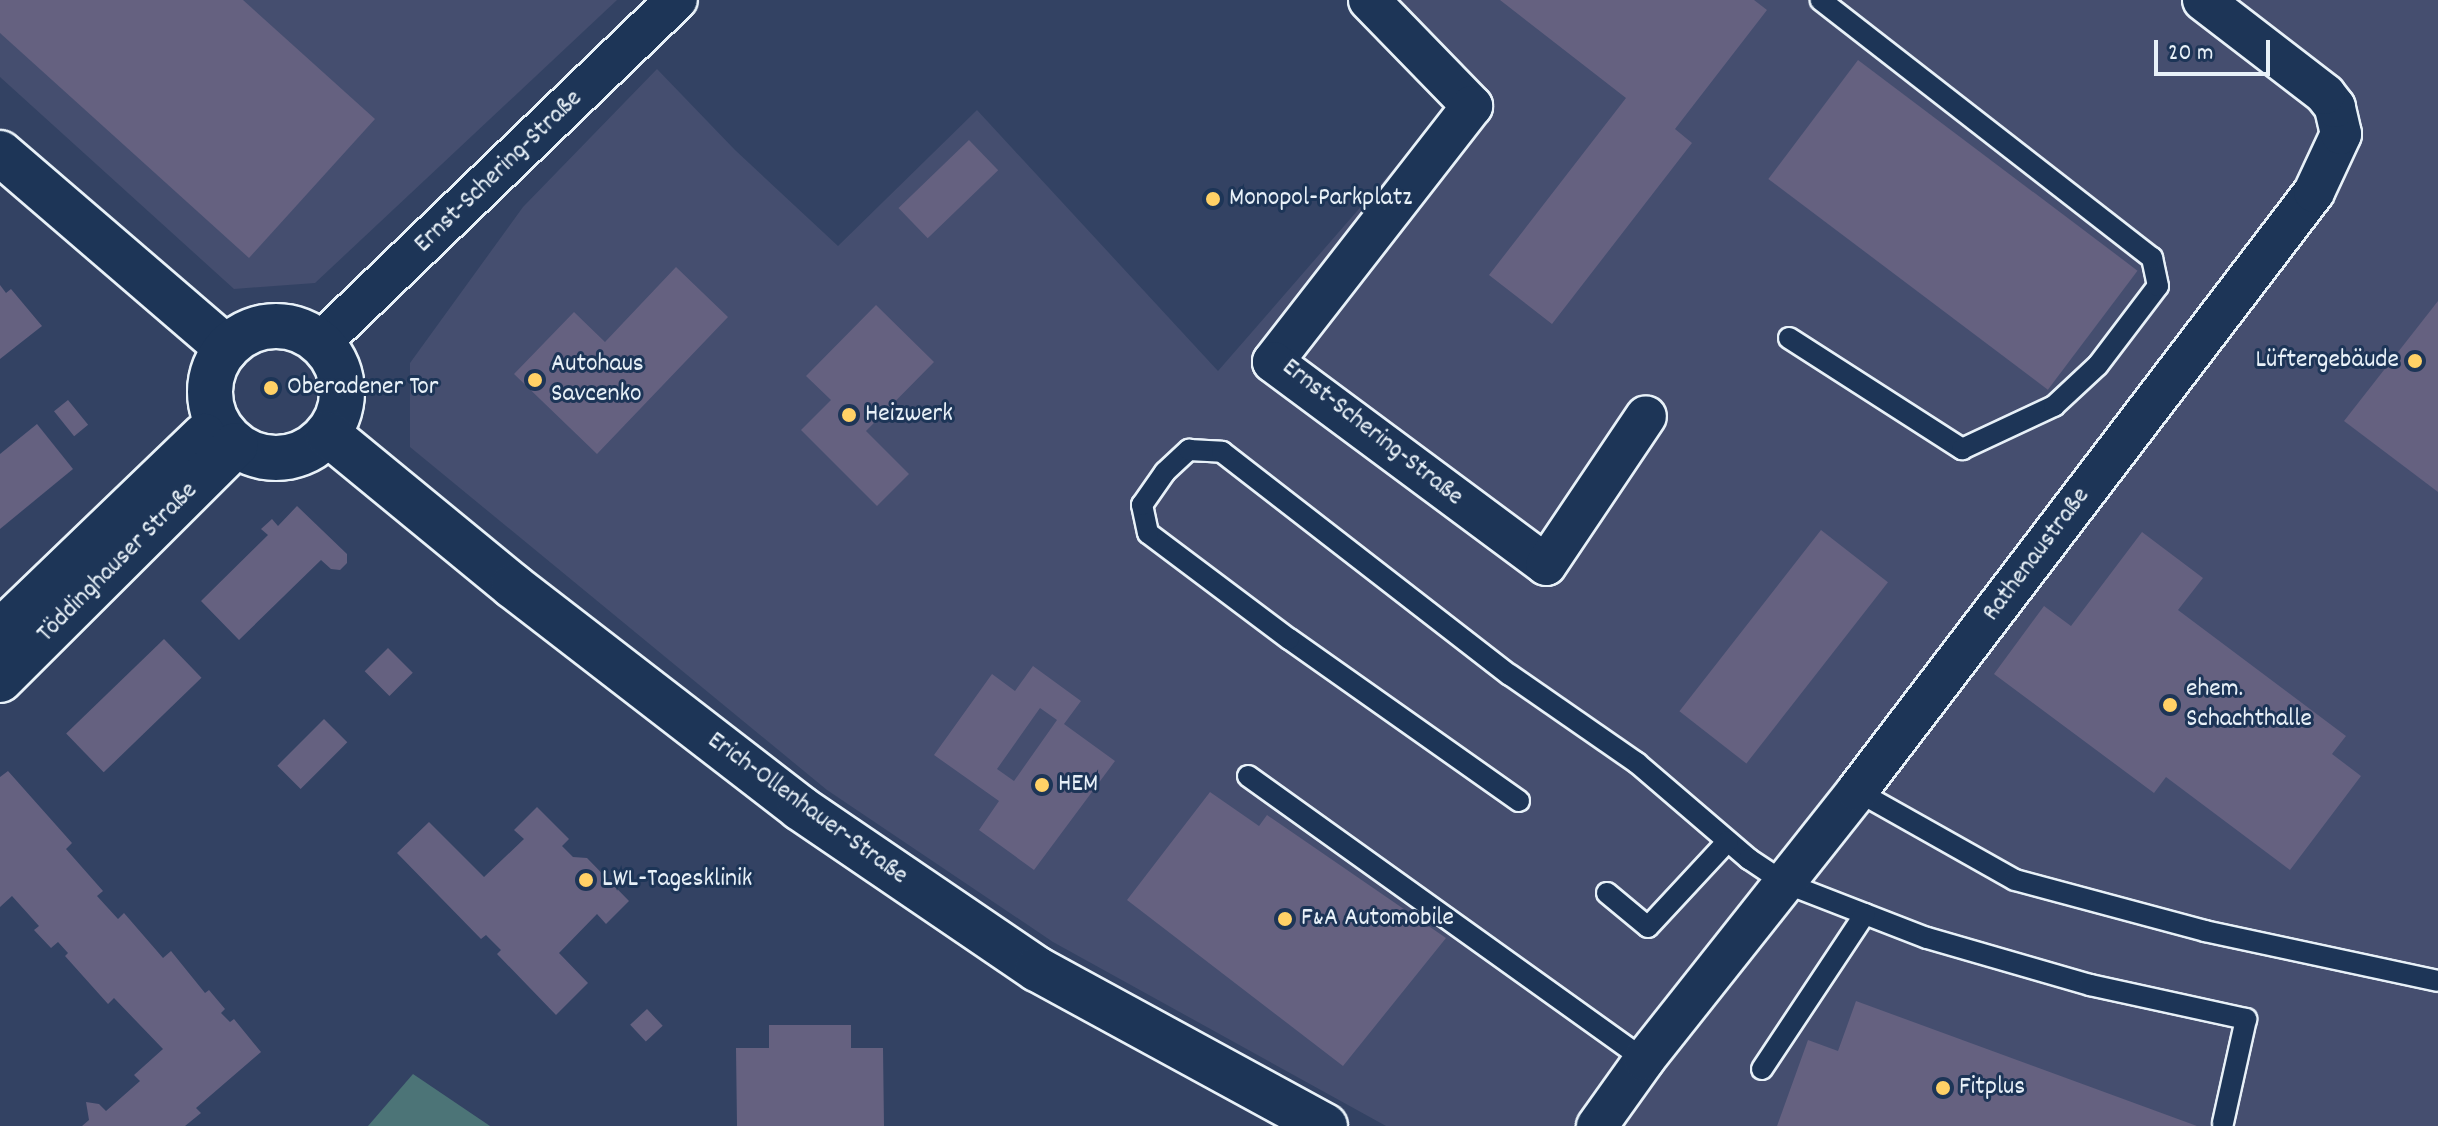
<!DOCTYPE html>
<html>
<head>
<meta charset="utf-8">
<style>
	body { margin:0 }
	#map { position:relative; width:2438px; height:1126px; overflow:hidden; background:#334263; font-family:Dekko,sans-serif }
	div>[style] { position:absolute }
	.built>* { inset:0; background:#454e6f }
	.green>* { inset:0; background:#4c7477 }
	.building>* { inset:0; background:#656180; transform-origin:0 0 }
	.roads { filter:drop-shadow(2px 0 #e8f1f8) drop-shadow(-2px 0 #e8f1f8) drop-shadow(0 2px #e8f1f8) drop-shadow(0 -2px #e8f1f8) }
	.lane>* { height:20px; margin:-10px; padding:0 10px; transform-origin:10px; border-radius:10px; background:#1d3557 }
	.street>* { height:40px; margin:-20px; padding:0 20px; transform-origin:20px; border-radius:20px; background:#1d3557 }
	.secondary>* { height:44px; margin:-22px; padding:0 22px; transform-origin:22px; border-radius:22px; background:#1d3557 }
	.secondary>.ring { margin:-22px; padding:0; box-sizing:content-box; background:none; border:44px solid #1d3557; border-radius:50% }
	.dots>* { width:22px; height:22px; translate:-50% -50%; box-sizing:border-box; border:4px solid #1d3557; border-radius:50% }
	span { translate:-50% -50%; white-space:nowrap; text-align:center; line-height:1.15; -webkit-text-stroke:6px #1d3557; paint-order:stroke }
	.street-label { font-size:26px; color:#e8f1f8 }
	.poi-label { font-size:26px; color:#e8f1f8 }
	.left { translate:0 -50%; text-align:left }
	.right { translate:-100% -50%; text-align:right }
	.scale { position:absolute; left:2154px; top:40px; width:116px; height:36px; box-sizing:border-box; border:4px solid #e8f1f8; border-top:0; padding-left:10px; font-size:24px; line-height:28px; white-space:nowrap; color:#e8f1f8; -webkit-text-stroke:6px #1d3557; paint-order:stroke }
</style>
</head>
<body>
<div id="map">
	<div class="built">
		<i style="clip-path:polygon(0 0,617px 0,315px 283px,234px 289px,0 77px)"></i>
		<i style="clip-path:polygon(1349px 0,2438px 0,2438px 1126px,1386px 1126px,1053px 942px,827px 790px,410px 447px,410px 363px,523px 207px,657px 69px,735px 150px,838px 246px,977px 110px,1218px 371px,1451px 103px)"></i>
	</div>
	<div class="green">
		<i style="clip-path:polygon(413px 1074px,490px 1126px,368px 1126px)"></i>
	</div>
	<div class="building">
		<i style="clip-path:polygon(0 0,243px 0,375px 119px,249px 258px,0 33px)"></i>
		<i style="clip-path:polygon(1500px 0,1754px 0,1767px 10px,1675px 129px,1692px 143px,1552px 324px,1489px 275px,1626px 98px)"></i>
		<i style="left:1858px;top:60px;width:350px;height:149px;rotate:37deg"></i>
		<i style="left:969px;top:140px;width:42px;height:98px;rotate:46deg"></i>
		<i style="clip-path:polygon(676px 267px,728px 317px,597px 454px,514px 374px,574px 312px,605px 342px)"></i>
		<i style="clip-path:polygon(0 285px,6px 293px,11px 289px,42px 326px,0 359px)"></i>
		<i style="clip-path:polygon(2438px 301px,2438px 492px,2344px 421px)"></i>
		<i style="clip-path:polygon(876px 305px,934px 362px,866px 431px,909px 474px,877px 506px,801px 430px,831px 400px,806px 376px)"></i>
		<i style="left:68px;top:400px;width:32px;height:18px;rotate:51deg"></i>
		<i style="clip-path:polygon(37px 424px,73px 469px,0 529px,0 454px)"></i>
		<i style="clip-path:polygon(297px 506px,347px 554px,347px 563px,340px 570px,331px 569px,321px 560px,239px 640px,201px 601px,268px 535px,261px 529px,272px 519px,278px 526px)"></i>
		<i style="left:1821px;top:530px;width:85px;height:230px;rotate:38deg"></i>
		<i style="clip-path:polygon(2142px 532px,2203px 578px,2178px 610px,2346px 736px,2332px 754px,2361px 776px,2290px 870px,2166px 777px,2154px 793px,1994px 674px,2044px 606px,2071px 626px)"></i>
		<i style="left:164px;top:639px;width:54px;height:136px;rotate:46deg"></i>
		<i style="left:388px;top:648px;width:35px;height:33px;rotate:45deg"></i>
		<i style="clip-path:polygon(evenodd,1033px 666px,1081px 701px,1064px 724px,1115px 761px,1034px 870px,979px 830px,999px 801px,934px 755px,992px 674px,1015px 691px,1033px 666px,1040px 708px,1057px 720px,1014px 781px,997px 769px,1040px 708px)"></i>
		<i style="left:324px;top:719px;width:33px;height:66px;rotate:45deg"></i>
		<i style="clip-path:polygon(8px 771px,72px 843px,66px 849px,103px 891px,97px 896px,118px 919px,124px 913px,163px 958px,171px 951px,205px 993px,209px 990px,225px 1009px,221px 1013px,230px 1022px,234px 1019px,261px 1052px,196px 1108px,201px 1113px,185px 1126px,82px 1126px,89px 1120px,86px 1102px,99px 1104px,106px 1111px,140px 1081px,134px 1075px,163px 1049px,114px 998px,108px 1004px,65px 956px,68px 953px,58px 942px,51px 948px,34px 930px,39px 926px,12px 896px,0 907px,0 777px)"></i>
		<i style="clip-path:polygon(1210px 792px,1259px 826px,1267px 815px,1446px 938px,1343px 1066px,1127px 900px)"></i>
		<i style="clip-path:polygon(537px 807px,569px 839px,562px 846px,573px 857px,587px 858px,629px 901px,606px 924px,597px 914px,559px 953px,588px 983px,556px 1015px,497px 954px,501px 950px,486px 935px,481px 939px,397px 853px,429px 822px,484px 877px,524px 839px,514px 830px)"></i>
		<i style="clip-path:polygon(1856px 1001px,2197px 1126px,1777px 1126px,1808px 1040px,1838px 1051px)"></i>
		<i style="left:647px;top:1009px;width:23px;height:23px;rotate:47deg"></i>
		<i style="clip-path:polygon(769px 1025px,851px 1025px,851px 1048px,883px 1048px,884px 1126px,737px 1126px,736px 1048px,769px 1048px)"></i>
	</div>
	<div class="roads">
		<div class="lane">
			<i style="left:1789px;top:338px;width:206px;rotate:32.7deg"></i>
			<i style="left:1962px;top:449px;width:102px;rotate:-25.1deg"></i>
			<i style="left:2054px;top:406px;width:60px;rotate:-43deg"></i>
			<i style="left:2098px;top:365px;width:99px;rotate:-52.8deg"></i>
			<i style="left:2158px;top:286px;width:29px;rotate:-102deg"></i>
			<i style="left:2152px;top:258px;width:420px;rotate:-142.1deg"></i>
			<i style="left:1248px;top:776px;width:487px;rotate:35.6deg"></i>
			<i style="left:1857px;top:791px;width:181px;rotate:29.4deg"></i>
			<i style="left:2015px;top:880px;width:197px;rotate:15deg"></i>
			<i style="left:2205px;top:931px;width:238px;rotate:12.1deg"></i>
			<i style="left:1519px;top:801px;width:281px;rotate:-144.8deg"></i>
			<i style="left:1289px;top:639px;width:176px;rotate:-143.1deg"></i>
			<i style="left:1148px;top:533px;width:29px;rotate:-102deg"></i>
			<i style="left:1142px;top:505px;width:40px;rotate:-55.1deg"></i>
			<i style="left:1165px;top:472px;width:33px;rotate:-43deg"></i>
			<i style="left:1189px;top:450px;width:33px;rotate:3deg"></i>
			<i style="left:1222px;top:452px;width:364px;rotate:37.8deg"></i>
			<i style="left:1510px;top:675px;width:155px;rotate:34.7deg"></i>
			<i style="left:1637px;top:763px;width:148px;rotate:40.6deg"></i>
			<i style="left:1749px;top:859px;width:43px;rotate:33.7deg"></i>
			<i style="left:1785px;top:883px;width:152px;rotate:21.2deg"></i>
			<i style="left:1927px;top:938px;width:170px;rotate:16.1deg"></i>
			<i style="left:2090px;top:985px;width:160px;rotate:12.3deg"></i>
			<i style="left:2246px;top:1019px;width:107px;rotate:102.5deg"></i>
			<i style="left:1607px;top:893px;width:53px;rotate:39.7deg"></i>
			<i style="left:1648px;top:927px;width:117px;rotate:-47.1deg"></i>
			<i style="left:1762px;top:1069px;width:186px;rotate:-56.4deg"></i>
		</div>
		<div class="street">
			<i style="left:1369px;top:0;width:148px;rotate:45.8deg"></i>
			<i style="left:1472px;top:106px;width:324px;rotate:127.9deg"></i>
			<i style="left:1273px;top:362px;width:340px;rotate:36.6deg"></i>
			<i style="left:1546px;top:565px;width:179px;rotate:-56.1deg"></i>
			<i style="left:320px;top:343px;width:495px;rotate:-43.9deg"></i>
			<i style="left:1597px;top:1126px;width:81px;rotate:-54.5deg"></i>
			<i style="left:1644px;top:1060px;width:343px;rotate:-51.6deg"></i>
			<i style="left:1857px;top:791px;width:753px;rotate:-52.66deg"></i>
			<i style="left:2314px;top:192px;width:64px;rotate:-65deg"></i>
			<i style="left:2341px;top:134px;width:28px;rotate:-103deg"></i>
			<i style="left:2335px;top:107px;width:16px;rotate:-128deg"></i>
			<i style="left:2325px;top:94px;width:154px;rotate:-142.4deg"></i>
		</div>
		<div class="secondary">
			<i style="left:0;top:153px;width:299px;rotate:40.7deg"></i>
			<i class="ring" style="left:210px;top:326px;width:88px;height:88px"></i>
			<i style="left:328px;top:434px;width:239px;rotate:39.4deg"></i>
			<i style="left:513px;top:586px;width:363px;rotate:37.7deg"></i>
			<i style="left:800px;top:808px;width:287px;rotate:34.2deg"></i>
			<i style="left:1037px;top:969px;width:328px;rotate:28.6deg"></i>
			<i style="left:0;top:632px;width:283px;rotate:-43.9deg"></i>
			<i style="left:0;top:680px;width:333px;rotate:-44.9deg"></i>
		</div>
	</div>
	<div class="dots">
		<i style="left:1213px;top:199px;background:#ffd166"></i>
		<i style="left:2415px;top:361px;background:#ffd166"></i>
		<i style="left:535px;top:380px;background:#ffd166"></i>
		<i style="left:271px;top:388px;background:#ffd166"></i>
		<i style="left:849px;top:415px;background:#ffd166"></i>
		<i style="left:2170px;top:705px;background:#ffd166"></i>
		<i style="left:1042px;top:785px;background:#ffd166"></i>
		<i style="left:586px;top:880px;background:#ffd166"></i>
		<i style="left:1285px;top:919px;background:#ffd166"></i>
		<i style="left:1943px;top:1088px;background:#ffd166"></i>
	</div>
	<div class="street-label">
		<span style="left:499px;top:172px;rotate:-44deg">Ernst-Schering-Straße</span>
		<span style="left:1372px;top:433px;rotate:38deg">Ernst-Schering-Straße</span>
		<span style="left:2037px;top:555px;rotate:-53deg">Rathenaustraße</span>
		<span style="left:118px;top:563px;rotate:-45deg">Töddinghauser Straße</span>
		<span style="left:807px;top:809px;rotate:36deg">Erich-Ollenhauer-Straße</span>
	</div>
	<div class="poi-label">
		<span class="left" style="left:1229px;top:199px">Monopol-Parkplatz</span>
		<span class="right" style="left:2399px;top:361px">Lüftergebäude</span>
		<span class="left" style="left:551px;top:380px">Autohaus<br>Savcenko</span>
		<span class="left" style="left:287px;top:388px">Oberadener Tor</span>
		<span class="left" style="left:865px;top:415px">Heizwerk</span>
		<span class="left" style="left:2186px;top:705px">ehem.<br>Schachthalle</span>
		<span class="left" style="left:1058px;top:785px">HEM</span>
		<span class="left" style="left:602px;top:880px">LWL-Tagesklinik</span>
		<span class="left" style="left:1301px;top:919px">F&amp;A Automobile</span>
		<span class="left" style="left:1959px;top:1088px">Fitplus</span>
	</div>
	<div class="scale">20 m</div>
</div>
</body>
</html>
